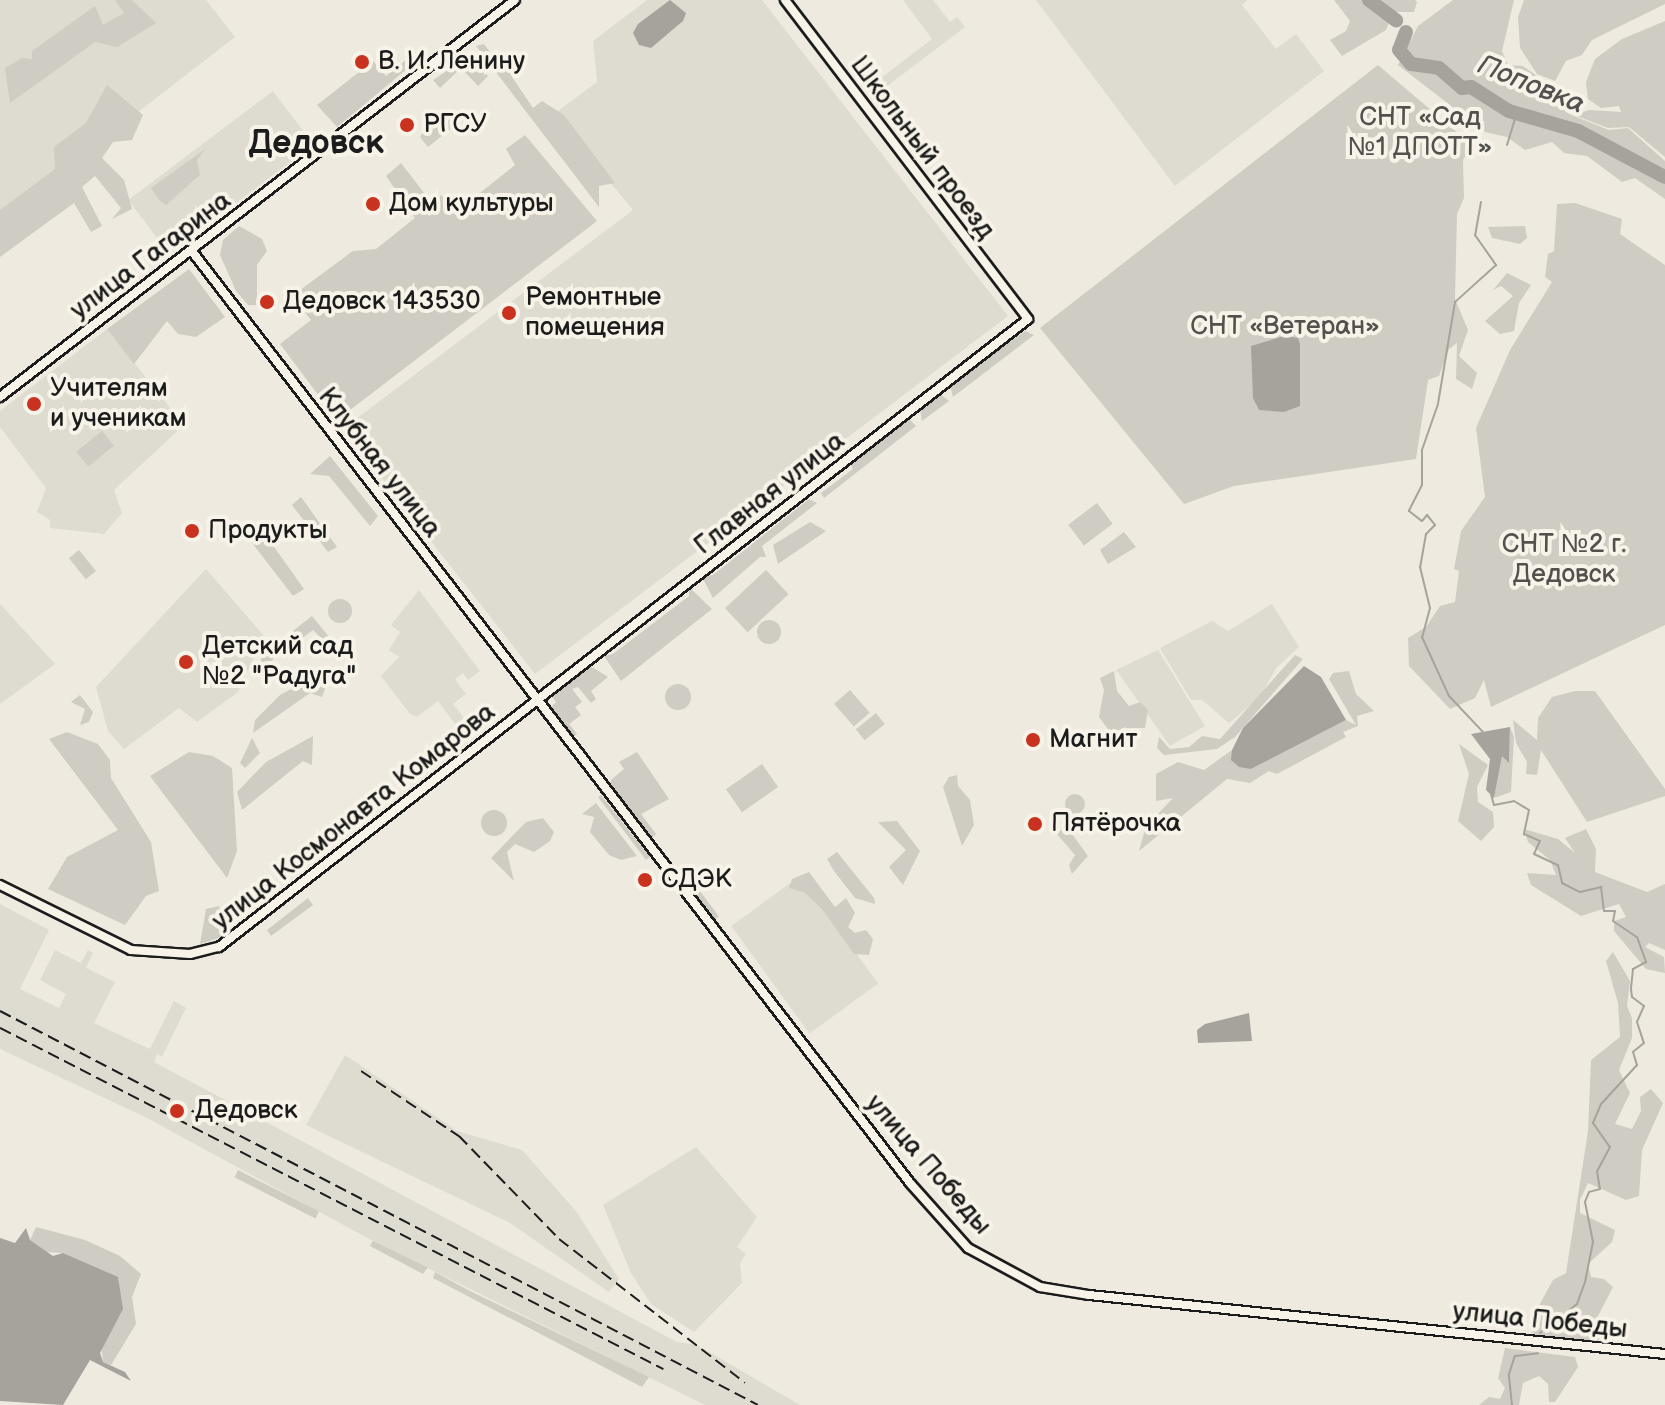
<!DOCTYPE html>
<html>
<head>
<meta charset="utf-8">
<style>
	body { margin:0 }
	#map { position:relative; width:1665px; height:1405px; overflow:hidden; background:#eeeae0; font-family:"Balsamiq Sans",sans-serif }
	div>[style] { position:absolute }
	.built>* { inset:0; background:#dedbd1; transform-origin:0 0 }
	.green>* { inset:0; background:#cfccc3; transform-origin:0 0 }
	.round { border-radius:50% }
	.water>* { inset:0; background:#a6a39d }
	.stream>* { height:2px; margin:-1px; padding:0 1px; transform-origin:1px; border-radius:1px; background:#a6a39d }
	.river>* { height:14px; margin:-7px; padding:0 7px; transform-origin:7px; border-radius:7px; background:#a6a39d }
	.roads { filter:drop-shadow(2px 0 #1c1c1c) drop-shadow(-2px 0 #1c1c1c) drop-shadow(0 2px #1c1c1c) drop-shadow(0 -2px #1c1c1c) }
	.minor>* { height:8px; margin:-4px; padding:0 4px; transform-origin:4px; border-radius:4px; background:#f7f3e8 }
	.rail>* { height:2px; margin-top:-1px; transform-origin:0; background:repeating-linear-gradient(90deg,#1c1c1c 0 12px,transparent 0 18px) }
	.dots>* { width:22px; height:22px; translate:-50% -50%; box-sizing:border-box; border:4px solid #f7f3e8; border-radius:50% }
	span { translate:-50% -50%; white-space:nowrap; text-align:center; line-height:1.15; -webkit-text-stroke:8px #f7f3e8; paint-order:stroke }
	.poi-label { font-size:26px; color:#1c1c1c }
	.left { translate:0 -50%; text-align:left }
	.park-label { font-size:26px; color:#52514e }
	.street-label { font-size:26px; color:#1c1c1c }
	.water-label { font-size:28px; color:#535250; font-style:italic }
	.district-label { font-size:34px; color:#1c1c1c; font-weight:700 }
</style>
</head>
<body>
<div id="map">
	<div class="built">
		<i style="clip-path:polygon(0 0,206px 0,235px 37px,0 219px)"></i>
		<i style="clip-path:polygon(647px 0,762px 0,1008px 316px,535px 674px,372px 466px,375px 444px,356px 419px,633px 210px,554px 114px,597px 82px,593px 41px)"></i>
		<i style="clip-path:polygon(903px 0,933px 0,950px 22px,957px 17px,965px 27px,874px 96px,868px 88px,932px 39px)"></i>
		<i style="clip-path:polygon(1036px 0,1247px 0,1242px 5px,1276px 49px,1296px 34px,1324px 71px,1175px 186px)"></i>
		<i style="left:273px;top:91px;width:67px;height:181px;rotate:53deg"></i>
		<i style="clip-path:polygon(107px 329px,184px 425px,114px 490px,122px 513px,104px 534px,50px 528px,50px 520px,37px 512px,46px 488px,0 427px,0 411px)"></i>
		<i style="clip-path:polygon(206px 569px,264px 636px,238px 692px,197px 722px,179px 708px,124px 749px,108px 731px,96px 687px)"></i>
		<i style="clip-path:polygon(419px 590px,480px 671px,468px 680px,463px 673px,455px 679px,466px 694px,453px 704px,464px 718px,456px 725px,438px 701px,417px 717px,410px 714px,381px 676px,399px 657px,389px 650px,400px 632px,391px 625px)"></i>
		<i style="clip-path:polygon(0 604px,55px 664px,0 704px)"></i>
		<i style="clip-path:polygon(1272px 604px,1299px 647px,1276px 668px,1260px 697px,1229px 723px,1202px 700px,1191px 700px,1160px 648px,1212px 621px,1228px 631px)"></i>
		<i style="clip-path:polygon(1158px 650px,1205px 726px,1170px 746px,1116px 670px)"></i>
		<i style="left:800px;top:876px;width:133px;height:85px;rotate:54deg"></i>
		<i style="clip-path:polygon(0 904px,49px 930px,20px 989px,59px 1008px,66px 994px,40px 980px,55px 950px,81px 963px,88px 950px,93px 953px,86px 968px,115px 982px,94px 1023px,150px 1049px,174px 1001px,186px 1008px,162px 1057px,157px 1054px,154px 1062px,677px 1342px,697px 1345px,800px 1405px,705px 1405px,373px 1241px,147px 1118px,0 1049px)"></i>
		<i style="clip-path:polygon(345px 1055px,457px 1131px,522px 1150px,576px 1211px,619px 1279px,609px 1292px,510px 1223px,306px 1125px)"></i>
		<i style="clip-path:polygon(696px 1147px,757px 1217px,737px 1247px,746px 1254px,740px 1263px,742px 1283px,694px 1332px,651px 1304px,631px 1273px,603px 1205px)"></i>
	</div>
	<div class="green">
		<i style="clip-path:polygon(115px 0,132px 0,156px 23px,117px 47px,95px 42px,10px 103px,5px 68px,22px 58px,32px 59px,32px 51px,95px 6px,103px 25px,124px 13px)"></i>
		<i style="clip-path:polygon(1334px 0,1415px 0,1417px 2px,1414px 12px,1393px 12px,1386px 30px,1342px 56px,1330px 40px,1346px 31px,1350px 21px)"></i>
		<i style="clip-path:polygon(1453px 0,1514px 0,1502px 51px,1508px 65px,1523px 66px,1547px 83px,1569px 114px,1609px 130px,1628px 128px,1665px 161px,1665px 199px,1635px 178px,1622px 182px,1587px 156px,1564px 153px,1552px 142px,1525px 150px,1507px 137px,1485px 132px,1398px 65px,1418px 26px)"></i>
		<i style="clip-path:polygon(1524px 0,1665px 0,1665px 4px,1592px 40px,1582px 55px,1566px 61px,1555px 81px,1537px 74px,1520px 48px,1518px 17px)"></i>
		<i style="clip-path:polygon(1665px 21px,1665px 157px,1629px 127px,1608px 128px,1574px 115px,1589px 110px,1621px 112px,1619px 106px,1601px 108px,1588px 99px,1586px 82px,1595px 59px,1622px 39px)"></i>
		<i style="clip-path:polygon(484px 44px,497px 61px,505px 56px,517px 72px,512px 77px,533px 108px,542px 101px,564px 115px,615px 183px,599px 186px,599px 207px,476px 46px)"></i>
		<i style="clip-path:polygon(422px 47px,424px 55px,337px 127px,317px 105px,373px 61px,386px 76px)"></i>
		<i style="clip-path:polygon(469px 56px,488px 76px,478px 86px,461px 68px,440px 88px,433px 80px)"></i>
		<i style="clip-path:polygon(1378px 65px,1472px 145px,1463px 160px,1464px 198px,1457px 214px,1455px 299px,1468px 330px,1459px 356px,1477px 373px,1472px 389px,1456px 379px,1457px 343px,1449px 349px,1439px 376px,1428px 380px,1416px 459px,1234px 486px,1184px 504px,1040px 328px)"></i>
		<i style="clip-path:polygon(107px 85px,143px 115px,132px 140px,113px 142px,102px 158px,124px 180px,132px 209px,112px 219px,121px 208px,95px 176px,82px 187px,102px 226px,91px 232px,74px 203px,0 257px,0 210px,55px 169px,54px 147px,86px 123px)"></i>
		<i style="clip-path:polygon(449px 109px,453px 127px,428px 147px,420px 137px,426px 127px)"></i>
		<i style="clip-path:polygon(525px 135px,597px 221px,337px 420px,280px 344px,311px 320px,292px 296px,353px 251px,376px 249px,415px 218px,386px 176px,401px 163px,431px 202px,441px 195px,455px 213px,515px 165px,506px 149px)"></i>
		<i style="clip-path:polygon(205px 149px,197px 160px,200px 175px,166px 205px,159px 200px,151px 188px)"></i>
		<i style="clip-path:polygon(1575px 203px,1622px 219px,1620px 234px,1665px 265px,1665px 625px,1491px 707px,1484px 680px,1475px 698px,1450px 709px,1409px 666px,1408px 638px,1426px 627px,1440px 606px,1455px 602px,1459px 571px,1454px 569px,1461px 531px,1485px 497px,1476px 428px,1510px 350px,1552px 282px,1545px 277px,1548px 254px,1554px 251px,1557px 204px)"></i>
		<i style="clip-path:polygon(239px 226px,262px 239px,267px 251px,257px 265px,257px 305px,248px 305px,236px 291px,220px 255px,223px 240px)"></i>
		<i style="clip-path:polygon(1525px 226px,1527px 238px,1520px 244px,1492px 238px,1488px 227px)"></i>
		<i style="clip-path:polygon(189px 269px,225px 317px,196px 337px,178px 334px,167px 321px,134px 364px,107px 329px)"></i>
		<i style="clip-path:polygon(1507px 273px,1531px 285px,1519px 303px,1514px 331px,1500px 334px,1485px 321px,1513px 296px,1501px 286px,1493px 290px)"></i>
		<i style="clip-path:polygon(1025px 331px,1034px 335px,953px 397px,950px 385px)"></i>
		<i style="clip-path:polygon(940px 394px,949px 401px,922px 421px,920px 409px)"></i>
		<i style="clip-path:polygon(909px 419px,916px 426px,824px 498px,821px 493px,853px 469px,850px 463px)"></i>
		<i style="left:102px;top:431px;width:19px;height:33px;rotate:51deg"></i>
		<i style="clip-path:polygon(330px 456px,378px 516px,370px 526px,329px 476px,310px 474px)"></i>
		<i style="clip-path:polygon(301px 497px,337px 547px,328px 552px,292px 505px)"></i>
		<i style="clip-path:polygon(809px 499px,817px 503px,762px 546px,766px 557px,760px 557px,713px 598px,702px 577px,713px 575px)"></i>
		<i style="left:1097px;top:503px;width:26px;height:36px;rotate:53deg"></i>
		<i style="clip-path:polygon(810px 522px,826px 531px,778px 564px,773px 545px)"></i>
		<i style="clip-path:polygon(262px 530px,304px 589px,293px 596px,249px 539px)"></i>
		<i style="clip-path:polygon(1124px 532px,1136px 547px,1108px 564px,1100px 550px)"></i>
		<i style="left:79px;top:550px;width:27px;height:13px;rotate:51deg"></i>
		<i style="left:766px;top:570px;width:33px;height:56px;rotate:47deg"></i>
		<i style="clip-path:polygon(689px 587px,712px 609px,621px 681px,604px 656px,613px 654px,689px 596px)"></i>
		<i class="round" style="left:328px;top:599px;width:24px;height:24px"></i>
		<i style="clip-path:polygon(312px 616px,330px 638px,324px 641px,313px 630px,257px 672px,263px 654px)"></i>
		<i class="round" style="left:757px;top:620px;width:24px;height:24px"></i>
		<i style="clip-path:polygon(1295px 655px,1303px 659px,1235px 737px,1217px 749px,1164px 755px,1157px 748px,1159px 737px,1170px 749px,1189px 747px,1202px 736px,1220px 739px)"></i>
		<i style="clip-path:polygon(589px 665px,608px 677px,591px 691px,596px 699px,591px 703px,578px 687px,572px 689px,582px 702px,575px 707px,581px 715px,569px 724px,577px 734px,573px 737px,550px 708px,556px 702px,550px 694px)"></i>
		<i style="clip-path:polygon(333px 666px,322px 697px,310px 693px,253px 733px,255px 720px,280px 695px)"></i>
		<i style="clip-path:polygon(1114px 671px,1117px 691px,1129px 706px,1140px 702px,1148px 710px,1145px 728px,1122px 728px,1113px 736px,1099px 717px,1104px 690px,1100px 678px)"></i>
		<i style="clip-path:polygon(1349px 671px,1356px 694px,1374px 711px,1357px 716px,1358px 726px,1343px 732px,1346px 737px,1277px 774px,1269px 771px,1250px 783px,1227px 779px,1139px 851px,1146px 826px,1173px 798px,1156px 801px,1156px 774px,1178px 762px,1204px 770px,1232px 750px,1232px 760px,1251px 769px,1346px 720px,1356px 725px,1329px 679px,1333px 673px)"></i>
		<i class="round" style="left:665px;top:684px;width:26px;height:26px"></i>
		<i style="left:850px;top:690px;width:30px;height:21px;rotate:49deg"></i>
		<i style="clip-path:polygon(1575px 691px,1595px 691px,1665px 789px,1665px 796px,1587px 822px,1541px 750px,1537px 775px,1526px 774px,1527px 762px,1516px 743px,1513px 720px,1537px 740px,1538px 718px,1552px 697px)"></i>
		<i style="clip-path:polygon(80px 695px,93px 712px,89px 722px,80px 725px,85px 709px,71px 702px)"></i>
		<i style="left:876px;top:713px;width:14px;height:26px;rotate:51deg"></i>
		<i style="clip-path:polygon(1510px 727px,1514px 737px,1511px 792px,1494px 798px,1502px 754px,1509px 759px)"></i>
		<i style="clip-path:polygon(67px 732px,98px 744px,110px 760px,111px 778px,151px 842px,159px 891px,146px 896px,125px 925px,48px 889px,67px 857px,118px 830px,49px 739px)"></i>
		<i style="clip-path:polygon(313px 736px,312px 765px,303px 761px,242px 810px,237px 792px,266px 762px)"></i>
		<i style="clip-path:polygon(252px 738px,260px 753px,245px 768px,240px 763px)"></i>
		<i style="clip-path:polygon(1459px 744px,1488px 765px,1477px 787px,1478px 802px,1493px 812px,1494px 827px,1481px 841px,1458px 821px,1469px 774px)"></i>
		<i style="clip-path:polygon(189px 752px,213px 756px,232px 768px,237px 851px,227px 878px,150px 776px)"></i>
		<i style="clip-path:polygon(637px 752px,669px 799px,641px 814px,656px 834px,651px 839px,611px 788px,611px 780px,624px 769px,619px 762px)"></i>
		<i style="left:762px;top:764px;width:28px;height:44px;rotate:55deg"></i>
		<i style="clip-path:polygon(957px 775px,958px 786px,970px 800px,974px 825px,962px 846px,943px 787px,949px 777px)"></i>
		<i class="round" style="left:1065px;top:794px;width:20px;height:20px"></i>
		<i style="clip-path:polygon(601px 795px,650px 857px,646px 860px,598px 797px)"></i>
		<i style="clip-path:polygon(596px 803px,637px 856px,621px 860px,609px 855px,590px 832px,594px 817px,582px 814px)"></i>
		<i class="round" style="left:481px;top:810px;width:26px;height:26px"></i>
		<i style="clip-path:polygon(543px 818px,554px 832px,550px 841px,534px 852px,515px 844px,507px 852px,514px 881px,491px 858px,526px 822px)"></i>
		<i style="clip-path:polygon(897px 821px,920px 851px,903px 885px,889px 867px,906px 850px,878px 822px)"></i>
		<i style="clip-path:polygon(1067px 827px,1088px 856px,1072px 874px,1069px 865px,1075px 855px,1056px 833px)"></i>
		<i style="clip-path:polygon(1524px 829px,1558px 839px,1575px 853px,1565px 838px,1586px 829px,1596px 849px,1595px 872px,1647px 892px,1665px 884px,1665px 950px,1649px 943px,1645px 947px,1664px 957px,1665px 973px,1646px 969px,1614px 931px,1614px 921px,1626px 917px,1619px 904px,1581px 916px,1531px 885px,1527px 873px,1556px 875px,1550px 860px,1528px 842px)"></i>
		<i style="clip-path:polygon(837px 852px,874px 898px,875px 904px,855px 898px,834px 871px,827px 859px)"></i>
		<i style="left:684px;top:870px;width:58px;height:8px;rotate:53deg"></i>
		<i style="clip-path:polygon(809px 872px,835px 907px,846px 898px,855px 913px,848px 927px,855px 933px,866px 930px,873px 939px,869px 955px,854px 954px,822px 909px,804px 892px,789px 888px,792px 879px)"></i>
		<i style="clip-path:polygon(308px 898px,313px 905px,271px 936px,267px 930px)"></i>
		<i style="clip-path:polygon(219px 906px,232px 934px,200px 944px,206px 909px)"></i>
		<i style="clip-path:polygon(1613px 952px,1630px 981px,1627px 1006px,1632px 1018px,1632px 1038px,1619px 1070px,1630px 1093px,1615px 1124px,1632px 1129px,1641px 1111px,1640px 1097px,1651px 1089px,1663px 1103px,1642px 1150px,1639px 1196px,1626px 1200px,1588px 1183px,1580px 1200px,1580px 1213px,1615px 1230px,1612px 1242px,1588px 1264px,1591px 1277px,1604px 1279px,1613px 1287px,1598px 1316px,1602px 1336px,1597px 1342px,1538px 1336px,1532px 1332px,1536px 1311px,1553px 1280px,1566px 1273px,1588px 1131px,1591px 1060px,1620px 1037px,1618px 1003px,1606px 961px)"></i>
		<i style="left:238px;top:1170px;width:91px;height:8px;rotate:27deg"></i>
		<i style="clip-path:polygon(36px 1227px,85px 1240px,120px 1256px,141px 1274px,132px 1297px,136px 1324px,111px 1365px,103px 1362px,101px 1343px,106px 1340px,119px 1279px,63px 1253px,47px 1252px,30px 1240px)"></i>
		<i style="clip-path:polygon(373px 1241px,427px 1267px,428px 1267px,423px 1274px,370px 1246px)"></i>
		<i style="clip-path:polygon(435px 1272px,468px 1290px,649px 1377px,642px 1387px,433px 1278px)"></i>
		<i style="clip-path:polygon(1505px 1348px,1575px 1357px,1578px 1367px,1555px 1402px,1549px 1402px,1548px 1384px,1539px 1376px,1523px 1383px,1519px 1405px,1479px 1405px,1489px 1397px,1500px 1399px,1505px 1388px,1498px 1378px)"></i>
	</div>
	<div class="water">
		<i style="clip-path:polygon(670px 0,686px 13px,683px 21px,651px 48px,639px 45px,633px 33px,638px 24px)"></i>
		<i style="clip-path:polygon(1284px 336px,1298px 338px,1300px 344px,1300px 406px,1284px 412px,1259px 410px,1253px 398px,1251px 346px)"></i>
		<i style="clip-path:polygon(1304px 666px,1321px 677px,1346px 720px,1251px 769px,1239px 767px,1231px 760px,1232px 750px,1243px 728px)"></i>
		<i style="clip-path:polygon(1510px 727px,1509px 763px,1502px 756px,1494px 798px,1486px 790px,1490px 759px,1471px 734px)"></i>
		<i style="clip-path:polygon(1249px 1013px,1252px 1041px,1198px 1043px,1197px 1030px,1205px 1024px)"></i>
		<i style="clip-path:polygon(26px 1228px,30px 1240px,53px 1256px,63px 1253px,118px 1277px,123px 1309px,100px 1353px,103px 1362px,125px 1372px,131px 1381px,90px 1360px,63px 1405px,0 1401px,0 1238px,15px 1243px)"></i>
	</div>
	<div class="stream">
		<i style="left:1507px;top:145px;width:37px;rotate:-73deg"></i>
		<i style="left:1481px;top:202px;width:34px;rotate:100deg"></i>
		<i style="left:1475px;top:235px;width:37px;rotate:55deg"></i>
		<i style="left:1496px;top:265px;width:55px;rotate:137.9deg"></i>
		<i style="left:1455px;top:302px;width:103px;rotate:99.5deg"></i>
		<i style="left:1438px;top:404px;width:49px;rotate:109.2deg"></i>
		<i style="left:1422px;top:450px;width:35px;rotate:90deg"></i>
		<i style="left:1422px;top:485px;width:29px;rotate:117deg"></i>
		<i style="left:1409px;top:511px;width:16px;rotate:38deg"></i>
		<i style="left:1422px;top:521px;width:8px;rotate:-50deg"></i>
		<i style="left:1427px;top:515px;width:13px;rotate:51deg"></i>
		<i style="left:1435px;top:525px;width:13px;rotate:135deg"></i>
		<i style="left:1426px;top:534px;width:34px;rotate:100deg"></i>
		<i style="left:1420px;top:567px;width:42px;rotate:76.3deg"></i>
		<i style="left:1430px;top:608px;width:30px;rotate:105deg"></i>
		<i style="left:1422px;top:637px;width:65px;rotate:65.4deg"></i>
		<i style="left:1449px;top:696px;width:50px;rotate:46.6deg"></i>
		<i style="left:1491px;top:794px;width:11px;rotate:75deg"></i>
		<i style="left:1494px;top:805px;width:20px;rotate:-11deg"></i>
		<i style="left:1514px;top:801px;width:17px;rotate:31deg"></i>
		<i style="left:1529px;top:810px;width:25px;rotate:102deg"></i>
		<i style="left:1524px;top:834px;width:17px;rotate:24deg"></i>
		<i style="left:1540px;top:841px;width:14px;rotate:115deg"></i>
		<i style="left:1534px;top:854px;width:26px;rotate:25deg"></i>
		<i style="left:1558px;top:865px;width:18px;rotate:77deg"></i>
		<i style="left:1562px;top:883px;width:20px;rotate:27deg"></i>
		<i style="left:1580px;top:892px;width:22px;rotate:-13deg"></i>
		<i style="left:1601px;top:887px;width:24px;rotate:83deg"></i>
		<i style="left:1604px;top:911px;width:11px"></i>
		<i style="left:1615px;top:911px;width:10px;rotate:101deg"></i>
		<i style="left:1613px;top:921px;width:29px;rotate:34deg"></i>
		<i style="left:1637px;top:937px;width:27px;rotate:70deg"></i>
		<i style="left:1646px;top:962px;width:15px;rotate:152deg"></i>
		<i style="left:1633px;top:969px;width:20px;rotate:96deg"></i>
		<i style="left:1631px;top:989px;width:8px;rotate:83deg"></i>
		<i style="left:1632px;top:997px;width:15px;rotate:37deg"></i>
		<i style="left:1644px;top:1006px;width:17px;rotate:114deg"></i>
		<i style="left:1637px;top:1022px;width:22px;rotate:72deg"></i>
		<i style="left:1644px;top:1043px;width:14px;rotate:141deg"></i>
		<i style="left:1633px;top:1052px;width:14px;rotate:73deg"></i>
		<i style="left:1637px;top:1065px;width:53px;rotate:132.7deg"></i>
		<i style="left:1601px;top:1104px;width:21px;rotate:113deg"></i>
		<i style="left:1593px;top:1123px;width:29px;rotate:55deg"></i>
		<i style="left:1610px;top:1147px;width:27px;rotate:118deg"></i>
		<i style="left:1597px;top:1171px;width:18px;rotate:81deg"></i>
		<i style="left:1600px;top:1189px;width:11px;rotate:165deg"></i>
		<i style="left:1589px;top:1192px;width:11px;rotate:112deg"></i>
		<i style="left:1585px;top:1202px;width:41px;rotate:78.7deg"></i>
		<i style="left:1593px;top:1242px;width:41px;rotate:101.3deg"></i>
		<i style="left:1585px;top:1282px;width:23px;rotate:110deg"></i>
		<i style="left:1577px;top:1304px;width:47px;rotate:141.9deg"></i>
		<i style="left:1512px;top:1405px;width:31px;rotate:-96deg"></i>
		<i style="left:1509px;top:1374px;width:19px;rotate:-72deg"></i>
		<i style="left:1515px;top:1356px;width:23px;rotate:-7deg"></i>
	</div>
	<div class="river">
		<i style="left:1369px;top:0;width:34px;rotate:37deg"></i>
		<i style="left:1406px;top:32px;width:19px;rotate:111deg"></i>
		<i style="left:1399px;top:50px;width:18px;rotate:49deg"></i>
		<i style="left:1411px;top:64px;width:28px;rotate:8deg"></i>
		<i style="left:1439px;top:68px;width:30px;rotate:41deg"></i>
		<i style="left:1462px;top:88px;width:9px;rotate:-6deg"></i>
		<i style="left:1471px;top:87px;width:45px;rotate:32.3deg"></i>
		<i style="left:1509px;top:111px;width:72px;rotate:16.2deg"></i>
		<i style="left:1578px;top:131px;width:98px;rotate:27.9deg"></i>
	</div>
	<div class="roads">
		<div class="minor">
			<i style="left:191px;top:250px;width:1178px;rotate:52.38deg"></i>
			<i style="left:910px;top:1183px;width:87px;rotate:48.3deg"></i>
			<i style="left:968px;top:1248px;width:82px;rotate:28.4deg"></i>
			<i style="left:1040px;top:1287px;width:50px;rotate:9.3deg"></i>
			<i style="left:1089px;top:1295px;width:579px;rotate:5.85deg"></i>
			<i style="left:0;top:397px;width:650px;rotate:-37.63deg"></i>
			<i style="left:0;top:885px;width:146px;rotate:26.4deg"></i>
			<i style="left:131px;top:950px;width:59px;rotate:3.9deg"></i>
			<i style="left:190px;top:954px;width:30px;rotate:-14deg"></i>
			<i style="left:219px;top:947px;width:1024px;rotate:-37.82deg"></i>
			<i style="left:1028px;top:319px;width:401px;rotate:-127.3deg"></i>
		</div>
	</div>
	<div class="rail">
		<i style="left:0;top:1011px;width:854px;rotate:27.46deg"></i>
		<i style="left:0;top:1028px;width:746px;rotate:27.22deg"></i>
		<i style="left:361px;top:1071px;width:118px;rotate:33.6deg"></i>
		<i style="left:459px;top:1136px;width:144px;rotate:45.8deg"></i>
		<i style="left:559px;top:1239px;width:235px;rotate:37.7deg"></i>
	</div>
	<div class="dots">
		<i style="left:362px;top:62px;background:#c8321e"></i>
		<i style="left:407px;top:125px;background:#c8321e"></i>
		<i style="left:373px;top:204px;background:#c8321e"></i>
		<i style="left:267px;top:302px;background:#c8321e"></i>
		<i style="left:509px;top:313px;background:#c8321e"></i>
		<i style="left:34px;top:404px;background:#c8321e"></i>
		<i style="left:192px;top:531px;background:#c8321e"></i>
		<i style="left:186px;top:662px;background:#c8321e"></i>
		<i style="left:1033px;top:740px;background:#c8321e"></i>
		<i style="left:1035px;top:824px;background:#c8321e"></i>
		<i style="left:645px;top:880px;background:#c8321e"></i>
		<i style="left:177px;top:1111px;background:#c8321e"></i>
	</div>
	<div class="poi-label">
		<span class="left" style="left:378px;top:62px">В. И. Ленину</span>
		<span class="left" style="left:423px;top:125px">РГСУ</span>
		<span class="left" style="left:389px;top:204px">Дом культуры</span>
		<span class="left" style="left:525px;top:313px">Ремонтные<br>помещения</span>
		<span class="left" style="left:283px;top:302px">Дедовск 143530</span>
		<span class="left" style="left:50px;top:404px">Учителям<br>и ученикам</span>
		<span class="left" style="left:208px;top:531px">Продукты</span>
		<span class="left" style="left:202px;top:662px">Детский сад<br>№2 "Радуга"</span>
		<span class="left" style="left:1049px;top:740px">Магнит</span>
		<span class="left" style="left:1051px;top:824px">Пятёрочка</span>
		<span class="left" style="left:661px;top:880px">СДЭК</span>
		<span class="left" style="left:195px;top:1111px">Дедовск</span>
	</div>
	<div class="park-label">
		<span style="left:1420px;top:133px">СНТ «Сад<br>№1 ДПОТТ»</span>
		<span style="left:1285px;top:327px">СНТ «Ветеран»</span>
		<span style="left:1564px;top:560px">СНТ №2 г.<br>Дедовск</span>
	</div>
	<div class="street-label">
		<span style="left:922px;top:148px;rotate:53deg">Школьный проезд</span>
		<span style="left:151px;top:256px;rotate:-37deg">улица Гагарина</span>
		<span style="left:379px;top:463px;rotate:52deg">Клубная улица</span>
		<span style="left:770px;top:494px;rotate:-38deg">Главная улица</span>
		<span style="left:354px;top:817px;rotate:-38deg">улица Космонавта Комарова</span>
		<span style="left:928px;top:1165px;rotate:49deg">улица Победы</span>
		<span style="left:1540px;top:1321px;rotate:6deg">улица Победы</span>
	</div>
	<div class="water-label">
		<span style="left:1531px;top:85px;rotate:22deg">Поповка</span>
	</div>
	<div class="district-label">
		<span style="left:316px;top:143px">Дедовск</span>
	</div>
</div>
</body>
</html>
